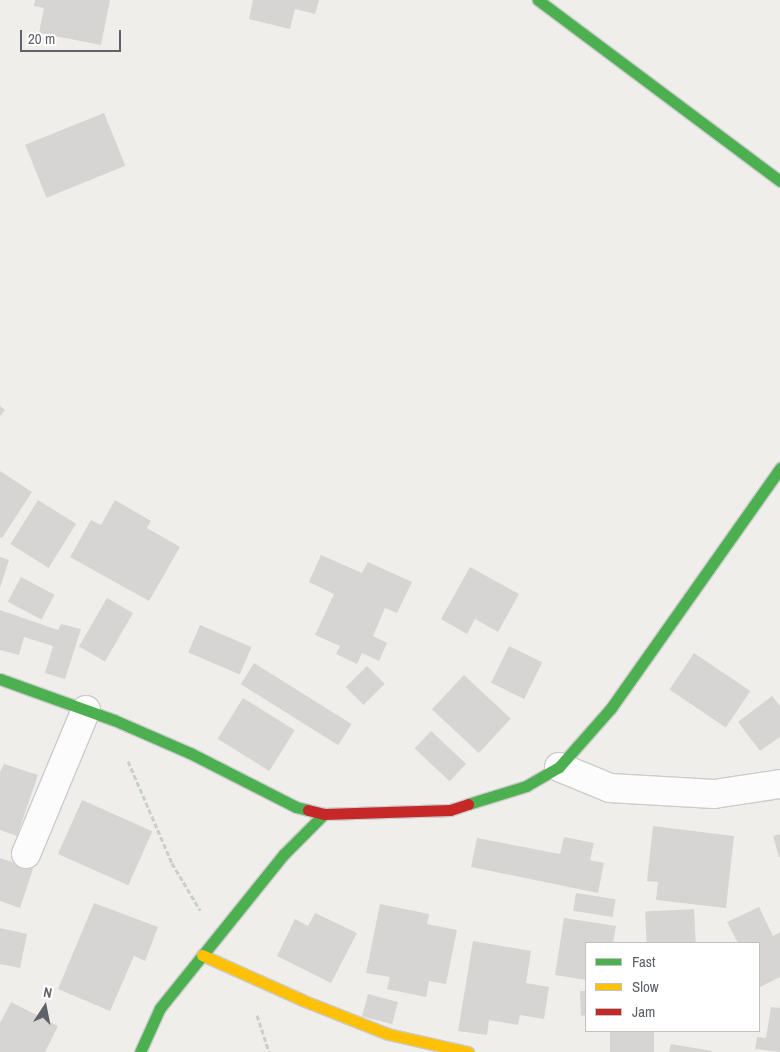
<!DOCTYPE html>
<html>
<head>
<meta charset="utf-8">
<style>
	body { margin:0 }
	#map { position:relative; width:780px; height:1052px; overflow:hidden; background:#efeeea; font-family:"Archivo Narrow",sans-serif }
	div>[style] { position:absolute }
	.building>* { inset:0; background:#d6d5d3; transform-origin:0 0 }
	.path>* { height:3px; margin-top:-1.5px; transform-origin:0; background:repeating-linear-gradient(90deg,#cacfcc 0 5px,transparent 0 7.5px) }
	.roads { filter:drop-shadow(1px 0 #cbcccc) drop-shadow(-1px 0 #cbcccc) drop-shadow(0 1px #cbcccc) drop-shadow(0 -1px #cbcccc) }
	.street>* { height:28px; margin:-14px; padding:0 14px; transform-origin:14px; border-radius:14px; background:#fdfcfc }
	.fast>* { height:11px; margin:-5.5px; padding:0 5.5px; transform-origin:5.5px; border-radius:5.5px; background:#4caf50 }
	.slow>* { height:11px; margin:-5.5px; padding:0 5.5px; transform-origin:5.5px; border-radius:5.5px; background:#ffc107 }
	.jam>* { height:11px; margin:-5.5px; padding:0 5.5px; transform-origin:5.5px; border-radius:5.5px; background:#c62828 }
	span { translate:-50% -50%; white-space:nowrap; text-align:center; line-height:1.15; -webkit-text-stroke:5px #fff; paint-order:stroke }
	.legend { position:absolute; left:585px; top:942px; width:175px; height:90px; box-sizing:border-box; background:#fff; border:1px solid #bfc1c3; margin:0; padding:6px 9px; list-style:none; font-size:15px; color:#5f6368 }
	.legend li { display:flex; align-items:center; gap:10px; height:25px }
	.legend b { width:25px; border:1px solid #bfc1c3 }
	.north { position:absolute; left:20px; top:982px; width:50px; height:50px; -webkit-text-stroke:4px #fff; paint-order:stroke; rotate:11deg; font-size:14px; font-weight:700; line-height:20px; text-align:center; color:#5f6368 }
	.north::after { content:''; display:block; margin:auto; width:18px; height:22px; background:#5f6368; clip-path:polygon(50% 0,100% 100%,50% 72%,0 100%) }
	.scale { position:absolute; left:20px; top:30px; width:101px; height:22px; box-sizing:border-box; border:2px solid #5f6368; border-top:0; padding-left:6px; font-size:15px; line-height:18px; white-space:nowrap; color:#5f6368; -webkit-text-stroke:4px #fff; paint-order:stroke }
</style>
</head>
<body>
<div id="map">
	<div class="building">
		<i style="clip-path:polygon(35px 0,110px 0,101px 45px,39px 33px,44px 8px,34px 6px)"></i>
		<i style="clip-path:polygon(253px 0,319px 0,315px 14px,295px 9px,290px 29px,249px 19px)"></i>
		<i style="left:104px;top:113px;width:57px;height:85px;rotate:68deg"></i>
		<i style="clip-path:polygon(0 406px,5px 410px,0 416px)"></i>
		<i style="clip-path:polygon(0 471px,32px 492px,2px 538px,0 537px)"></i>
		<i style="left:38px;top:500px;width:45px;height:52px;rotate:32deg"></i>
		<i style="clip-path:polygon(115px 500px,151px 521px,147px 528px,180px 547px,149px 601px,70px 557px,91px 520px,101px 525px)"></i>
		<i style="clip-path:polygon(321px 555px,362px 573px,368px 562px,412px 582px,397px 613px,385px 608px,373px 636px,387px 643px,379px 661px,362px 653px,357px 664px,336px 654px,340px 646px,315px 635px,334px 594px,309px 582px)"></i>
		<i style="clip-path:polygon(0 557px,9px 560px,0 588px)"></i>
		<i style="clip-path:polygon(470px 567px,519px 594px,498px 632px,475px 619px,467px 634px,441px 619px)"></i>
		<i style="left:21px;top:577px;width:38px;height:28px;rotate:28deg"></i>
		<i style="left:107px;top:598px;width:30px;height:56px;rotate:30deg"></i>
		<i style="clip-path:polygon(0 610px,58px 630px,61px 624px,81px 629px,65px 679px,45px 673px,53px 646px,24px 637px,19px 655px,0 650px)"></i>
		<i style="left:200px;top:625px;width:56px;height:30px;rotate:23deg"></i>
		<i style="left:509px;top:646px;width:37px;height:41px;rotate:26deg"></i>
		<i style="left:694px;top:653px;width:68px;height:44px;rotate:34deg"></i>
		<i style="left:254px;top:663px;width:115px;height:25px;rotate:32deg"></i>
		<i style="left:367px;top:666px;width:25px;height:30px;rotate:45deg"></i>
		<i style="left:464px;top:675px;width:64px;height:47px;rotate:43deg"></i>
		<i style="clip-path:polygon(772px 696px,780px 706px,780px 737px,760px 751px,738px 722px)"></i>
		<i style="left:243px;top:698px;width:61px;height:48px;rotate:32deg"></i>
		<i style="left:431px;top:731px;width:48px;height:24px;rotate:43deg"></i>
		<i style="clip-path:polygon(4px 764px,38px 775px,17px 836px,0 830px,0 772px)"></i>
		<i style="left:82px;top:800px;width:77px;height:59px;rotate:24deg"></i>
		<i style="clip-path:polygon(653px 826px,734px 836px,726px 908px,656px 900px,658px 882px,647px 881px)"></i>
		<i style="clip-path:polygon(780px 834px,780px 857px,779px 857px,773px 836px)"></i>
		<i style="clip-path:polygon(564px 837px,594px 843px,590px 860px,604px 863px,598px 893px,471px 867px,477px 838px,560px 854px)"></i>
		<i style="clip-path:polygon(0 858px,33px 869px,20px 908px,0 901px)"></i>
		<i style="left:576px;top:893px;width:40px;height:18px;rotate:9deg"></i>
		<i style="clip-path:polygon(94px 903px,158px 927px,145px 961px,134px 956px,110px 1011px,58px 989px)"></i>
		<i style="clip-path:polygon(380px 904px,429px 914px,427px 924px,457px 930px,446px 984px,429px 981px,426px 997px,387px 989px,390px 977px,366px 973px)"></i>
		<i style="clip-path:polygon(759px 907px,773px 936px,780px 932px,780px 977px,760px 987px,759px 943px,738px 943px,727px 922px)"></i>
		<i style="left:694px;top:909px;width:34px;height:49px;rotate:87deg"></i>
		<i style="clip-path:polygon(315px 913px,357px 933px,331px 983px,277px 956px,295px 919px,308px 926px)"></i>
		<i style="clip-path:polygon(564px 918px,616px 926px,613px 943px,586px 943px,586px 980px,555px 975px)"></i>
		<i style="clip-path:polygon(0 928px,27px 934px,20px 968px,0 964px)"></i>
		<i style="clip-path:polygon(473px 941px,531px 951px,526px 983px,549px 987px,544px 1019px,520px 1015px,518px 1025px,489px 1020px,487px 1035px,458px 1031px)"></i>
		<i style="clip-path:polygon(580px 991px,586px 991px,586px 1015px,581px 1016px)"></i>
		<i style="left:368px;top:994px;width:31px;height:23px;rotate:15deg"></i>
		<i style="clip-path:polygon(11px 1002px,58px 1026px,45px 1052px,0 1052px,0 1023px)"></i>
		<i style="clip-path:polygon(771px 1007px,780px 1008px,780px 1052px,755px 1049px,757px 1037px,766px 1038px)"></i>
		<i style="left:610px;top:1031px;width:44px;height:21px"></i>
		<i style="clip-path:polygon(671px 1044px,712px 1051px,711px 1052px,669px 1052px)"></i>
	</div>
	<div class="path">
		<i style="left:128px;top:761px;width:111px;rotate:66.7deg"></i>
		<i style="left:172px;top:863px;width:55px;rotate:59.2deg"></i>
		<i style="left:257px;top:1015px;width:39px;rotate:72deg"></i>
	</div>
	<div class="roads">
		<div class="street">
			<i style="left:559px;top:767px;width:55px;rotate:22.4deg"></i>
			<i style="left:610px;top:788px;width:104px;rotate:3.3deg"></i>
			<i style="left:714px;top:794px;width:67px;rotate:-8.6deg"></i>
			<i style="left:26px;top:854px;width:156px;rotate:-67.4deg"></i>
		</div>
		<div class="fast">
			<i style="left:538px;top:0;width:302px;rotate:36.8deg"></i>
			<i style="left:0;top:679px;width:121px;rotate:19.8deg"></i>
			<i style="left:114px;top:720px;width:83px;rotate:23.5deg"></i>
			<i style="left:190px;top:753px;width:119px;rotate:27deg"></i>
			<i style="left:296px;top:807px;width:12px;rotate:14deg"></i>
			<i style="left:468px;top:804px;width:61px;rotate:-17.2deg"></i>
			<i style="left:526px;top:786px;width:38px;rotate:-30deg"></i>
			<i style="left:559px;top:767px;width:79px;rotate:-48.6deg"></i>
			<i style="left:611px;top:708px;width:294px;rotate:-54.8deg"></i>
			<i style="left:140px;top:1052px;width:48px;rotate:-65.6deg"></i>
			<i style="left:160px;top:1008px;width:198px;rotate:-51.2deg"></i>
			<i style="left:284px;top:854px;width:57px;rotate:-45deg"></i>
		</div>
		<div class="slow">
			<i style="left:202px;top:955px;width:110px;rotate:24.2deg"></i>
			<i style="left:302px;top:1000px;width:92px;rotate:21.6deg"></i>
			<i style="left:388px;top:1034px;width:82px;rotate:12.7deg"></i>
		</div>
		<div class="jam">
			<i style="left:308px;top:810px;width:16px;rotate:14deg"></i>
			<i style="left:324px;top:814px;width:126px;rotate:-1.8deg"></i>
			<i style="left:450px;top:810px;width:19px;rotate:-18deg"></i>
		</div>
	</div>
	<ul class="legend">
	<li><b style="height:6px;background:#4caf50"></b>Fast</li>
	<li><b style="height:6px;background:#ffc107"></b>Slow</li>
	<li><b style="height:6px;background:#c62828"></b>Jam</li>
	</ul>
	<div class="north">N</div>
	<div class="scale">20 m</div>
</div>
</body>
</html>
